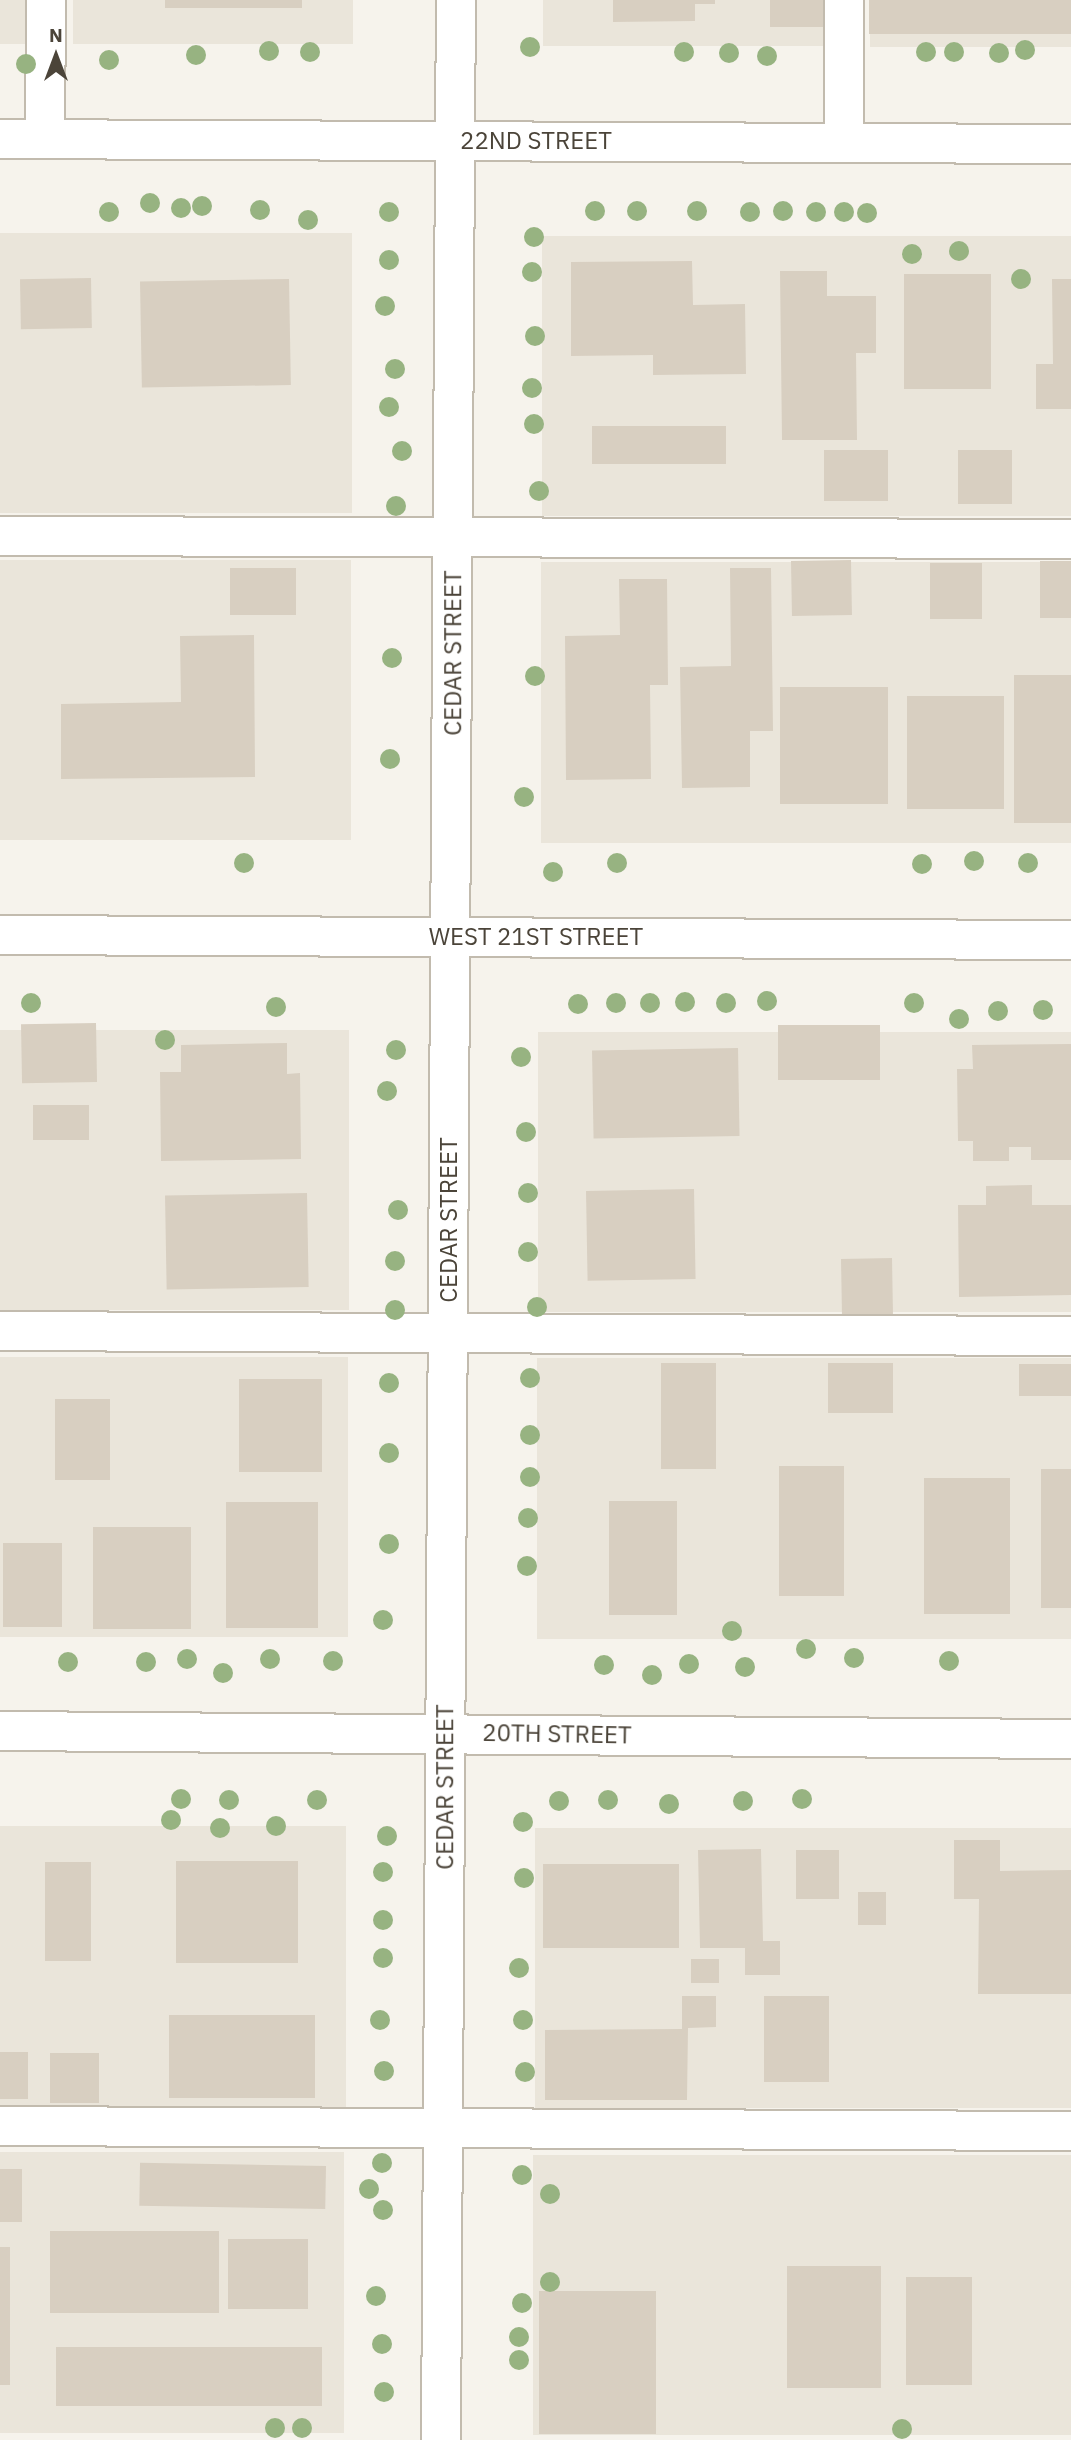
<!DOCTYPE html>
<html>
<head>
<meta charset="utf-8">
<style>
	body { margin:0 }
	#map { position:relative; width:1071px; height:2440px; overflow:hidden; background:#f6f3ec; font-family:"IBM Plex Sans",sans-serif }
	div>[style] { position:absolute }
	.residential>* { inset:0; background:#eae5da; transform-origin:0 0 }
	.building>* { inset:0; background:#d8cfc1; transform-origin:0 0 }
	.roads { filter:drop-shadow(2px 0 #c2bbae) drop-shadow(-2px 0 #c2bbae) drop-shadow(0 2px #c2bbae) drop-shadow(0 -2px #c2bbae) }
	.minor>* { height:38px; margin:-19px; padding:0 19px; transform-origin:19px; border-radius:19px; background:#fff }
	.trees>* { width:20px; height:20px; margin:-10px; border-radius:50%; background:#97b381 }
	span { translate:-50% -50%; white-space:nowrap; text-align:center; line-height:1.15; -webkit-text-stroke:5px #fff; paint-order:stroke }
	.street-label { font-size:24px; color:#4b4439 }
	.north { position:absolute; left:21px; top:21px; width:70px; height:70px; -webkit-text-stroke:5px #fff; paint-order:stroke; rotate:0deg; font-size:19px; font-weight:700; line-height:28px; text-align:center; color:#4b4439 }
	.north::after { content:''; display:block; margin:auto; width:24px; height:32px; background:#4b4439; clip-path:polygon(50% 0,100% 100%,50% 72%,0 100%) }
</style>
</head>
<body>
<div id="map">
	<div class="residential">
		<i style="left:0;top:0;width:27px;height:44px"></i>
		<i style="left:73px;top:0;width:280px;height:44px"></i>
		<i style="left:543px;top:0;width:280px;height:46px"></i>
		<i style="left:870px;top:0;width:201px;height:47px"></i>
		<i style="left:0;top:233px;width:352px;height:280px"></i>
		<i style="left:542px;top:236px;width:529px;height:280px"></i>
		<i style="left:0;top:560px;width:351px;height:280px"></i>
		<i style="left:541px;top:562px;width:530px;height:281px"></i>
		<i style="left:0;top:1030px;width:349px;height:280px"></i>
		<i style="left:538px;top:1032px;width:533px;height:280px"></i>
		<i style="left:0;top:1357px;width:348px;height:280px"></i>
		<i style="left:537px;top:1358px;width:534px;height:281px"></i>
		<i style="left:0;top:1826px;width:346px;height:281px"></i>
		<i style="left:535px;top:1828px;width:536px;height:280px"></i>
		<i style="left:0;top:2152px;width:344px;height:281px"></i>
		<i style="left:533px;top:2155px;width:538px;height:280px"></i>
	</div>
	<div class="building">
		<i style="left:165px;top:0;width:137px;height:8px"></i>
		<i style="clip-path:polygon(613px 0,715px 0,715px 4px,695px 4px,695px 21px,613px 22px)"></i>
		<i style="left:770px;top:0;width:53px;height:27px"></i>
		<i style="left:869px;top:0;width:202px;height:34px"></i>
		<i style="clip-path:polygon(692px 261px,693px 305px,745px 304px,746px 374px,653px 375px,653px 355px,571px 356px,571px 262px)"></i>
		<i style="clip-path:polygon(780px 271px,827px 271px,827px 296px,876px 296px,876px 353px,856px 353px,857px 440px,782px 440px)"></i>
		<i style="left:991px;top:274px;width:115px;height:87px;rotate:90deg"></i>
		<i style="left:91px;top:278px;width:50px;height:71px;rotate:89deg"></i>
		<i style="left:289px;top:279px;width:106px;height:149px;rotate:89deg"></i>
		<i style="clip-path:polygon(1052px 279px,1071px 279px,1071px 409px,1036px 409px,1036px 364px,1053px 364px)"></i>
		<i style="left:726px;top:426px;width:38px;height:134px;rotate:90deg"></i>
		<i style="left:824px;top:450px;width:64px;height:51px"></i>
		<i style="left:958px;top:450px;width:54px;height:54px"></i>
		<i style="left:851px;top:560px;width:55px;height:60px;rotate:89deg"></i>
		<i style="left:1071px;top:561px;width:57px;height:31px;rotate:90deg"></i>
		<i style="left:930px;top:563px;width:52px;height:56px"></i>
		<i style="left:230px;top:568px;width:66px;height:47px"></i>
		<i style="clip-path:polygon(730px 568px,771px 568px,773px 731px,750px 731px,750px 787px,682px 788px,680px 667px,731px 666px)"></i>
		<i style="clip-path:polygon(619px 579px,667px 579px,668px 685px,650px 685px,651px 779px,566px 780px,565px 636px,620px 635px)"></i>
		<i style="clip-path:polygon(254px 635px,255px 777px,61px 779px,61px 704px,181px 702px,180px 636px)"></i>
		<i style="left:1071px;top:675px;width:148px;height:57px;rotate:90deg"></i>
		<i style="left:888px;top:687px;width:117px;height:108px;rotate:90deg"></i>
		<i style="left:1004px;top:696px;width:113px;height:97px;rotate:90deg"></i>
		<i style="left:96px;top:1023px;width:59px;height:75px;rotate:89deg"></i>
		<i style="left:880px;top:1025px;width:55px;height:102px;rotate:90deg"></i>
		<i style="clip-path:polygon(287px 1043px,287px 1074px,300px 1073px,301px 1159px,161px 1161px,160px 1072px,181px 1072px,181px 1045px)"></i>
		<i style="clip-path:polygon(1071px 1044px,1071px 1160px,1031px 1160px,1031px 1147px,1009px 1147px,1009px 1161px,973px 1161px,973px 1141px,958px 1141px,957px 1069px,973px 1069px,972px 1045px)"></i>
		<i style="left:738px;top:1048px;width:88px;height:146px;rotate:89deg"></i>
		<i style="left:89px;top:1105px;width:35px;height:56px;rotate:90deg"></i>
		<i style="clip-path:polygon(1032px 1185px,1032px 1205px,1071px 1205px,1071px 1295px,959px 1297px,958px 1205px,986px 1205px,986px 1186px)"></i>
		<i style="left:694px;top:1189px;width:90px;height:108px;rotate:89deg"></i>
		<i style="left:307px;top:1193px;width:94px;height:142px;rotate:89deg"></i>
		<i style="left:892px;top:1258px;width:60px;height:51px;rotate:89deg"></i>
		<i style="left:661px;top:1363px;width:55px;height:106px"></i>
		<i style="left:828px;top:1363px;width:65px;height:50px"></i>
		<i style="left:1071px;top:1364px;width:32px;height:52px;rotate:90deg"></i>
		<i style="left:239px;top:1379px;width:83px;height:93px"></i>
		<i style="left:55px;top:1399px;width:55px;height:81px"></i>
		<i style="left:779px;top:1466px;width:65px;height:130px"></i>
		<i style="left:1041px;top:1469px;width:30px;height:139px"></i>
		<i style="left:924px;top:1478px;width:86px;height:136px"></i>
		<i style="left:609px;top:1501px;width:68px;height:114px"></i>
		<i style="left:318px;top:1502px;width:126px;height:92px;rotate:90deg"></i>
		<i style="left:191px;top:1527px;width:102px;height:98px;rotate:90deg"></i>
		<i style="left:3px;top:1543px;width:59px;height:84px"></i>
		<i style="clip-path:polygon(954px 1840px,1000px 1840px,1000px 1871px,1071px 1870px,1071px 1994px,978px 1994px,979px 1899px,954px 1899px)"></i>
		<i style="clip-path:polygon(761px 1849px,763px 1941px,780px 1941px,780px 1975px,745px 1975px,745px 1948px,700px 1948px,698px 1850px)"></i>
		<i style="left:796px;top:1850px;width:43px;height:49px"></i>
		<i style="left:298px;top:1861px;width:102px;height:122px;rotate:90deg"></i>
		<i style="left:45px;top:1862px;width:46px;height:99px"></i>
		<i style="left:543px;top:1864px;width:136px;height:84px"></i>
		<i style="left:858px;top:1892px;width:28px;height:33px"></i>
		<i style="left:691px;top:1959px;width:28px;height:24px"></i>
		<i style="clip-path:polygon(682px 1996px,716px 1996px,716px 2027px,688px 2028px,687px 2100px,545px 2100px,545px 2030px,682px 2029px)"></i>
		<i style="left:764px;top:1996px;width:65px;height:86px"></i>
		<i style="left:315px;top:2015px;width:83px;height:146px;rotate:90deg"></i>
		<i style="left:0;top:2052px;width:28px;height:47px"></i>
		<i style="left:99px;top:2053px;width:50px;height:49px;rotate:90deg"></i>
		<i style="left:326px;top:2166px;width:43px;height:186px;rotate:91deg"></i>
		<i style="left:22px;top:2169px;width:53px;height:22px;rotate:90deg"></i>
		<i style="left:50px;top:2231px;width:169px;height:82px"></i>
		<i style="left:308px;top:2239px;width:70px;height:80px;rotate:90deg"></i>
		<i style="left:0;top:2247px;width:10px;height:138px"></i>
		<i style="left:787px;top:2266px;width:94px;height:122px"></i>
		<i style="left:906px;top:2277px;width:66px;height:108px"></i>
		<i style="left:539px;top:2291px;width:117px;height:143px"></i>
		<i style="left:322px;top:2347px;width:59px;height:266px;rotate:90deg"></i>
	</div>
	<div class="roads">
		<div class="minor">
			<i style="left:844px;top:0;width:143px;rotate:90deg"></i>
			<i style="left:0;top:139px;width:1071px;rotate:0.27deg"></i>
			<i style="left:45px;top:139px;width:139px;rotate:-89.6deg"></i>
			<i style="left:0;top:536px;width:1071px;rotate:0.16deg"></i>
			<i style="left:0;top:935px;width:1071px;rotate:0.27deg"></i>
			<i style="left:0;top:1331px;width:1071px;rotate:0.27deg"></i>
			<i style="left:0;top:1731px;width:1071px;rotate:0.43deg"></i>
			<i style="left:0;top:2126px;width:1071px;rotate:0.27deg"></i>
			<i style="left:441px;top:2440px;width:2440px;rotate:-89.65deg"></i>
		</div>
	</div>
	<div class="trees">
		<i style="left:530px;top:47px"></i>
		<i style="left:1025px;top:50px"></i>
		<i style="left:269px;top:51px"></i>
		<i style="left:310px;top:52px"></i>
		<i style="left:684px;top:52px"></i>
		<i style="left:926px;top:52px"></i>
		<i style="left:954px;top:52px"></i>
		<i style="left:729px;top:53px"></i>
		<i style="left:999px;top:53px"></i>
		<i style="left:196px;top:55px"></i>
		<i style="left:767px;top:56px"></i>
		<i style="left:109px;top:60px"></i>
		<i style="left:26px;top:64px"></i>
		<i style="left:150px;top:203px"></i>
		<i style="left:202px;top:206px"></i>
		<i style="left:181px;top:208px"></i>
		<i style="left:260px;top:210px"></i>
		<i style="left:595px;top:211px"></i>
		<i style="left:637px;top:211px"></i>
		<i style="left:697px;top:211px"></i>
		<i style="left:783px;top:211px"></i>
		<i style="left:109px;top:212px"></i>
		<i style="left:389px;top:212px"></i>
		<i style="left:750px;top:212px"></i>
		<i style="left:816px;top:212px"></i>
		<i style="left:844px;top:212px"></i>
		<i style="left:867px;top:213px"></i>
		<i style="left:308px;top:220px"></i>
		<i style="left:534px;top:237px"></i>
		<i style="left:959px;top:251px"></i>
		<i style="left:912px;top:254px"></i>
		<i style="left:389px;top:260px"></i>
		<i style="left:532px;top:272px"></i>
		<i style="left:1021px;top:279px"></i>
		<i style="left:385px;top:306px"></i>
		<i style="left:535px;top:336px"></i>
		<i style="left:395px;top:369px"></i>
		<i style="left:532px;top:388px"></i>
		<i style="left:389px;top:407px"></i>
		<i style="left:534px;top:424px"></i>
		<i style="left:402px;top:451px"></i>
		<i style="left:539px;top:491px"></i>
		<i style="left:396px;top:506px"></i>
		<i style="left:392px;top:658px"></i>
		<i style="left:535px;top:676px"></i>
		<i style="left:390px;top:759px"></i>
		<i style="left:524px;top:797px"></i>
		<i style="left:974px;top:861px"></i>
		<i style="left:244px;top:863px"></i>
		<i style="left:617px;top:863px"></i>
		<i style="left:1028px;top:863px"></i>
		<i style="left:922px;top:864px"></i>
		<i style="left:553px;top:872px"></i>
		<i style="left:767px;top:1001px"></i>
		<i style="left:685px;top:1002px"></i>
		<i style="left:31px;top:1003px"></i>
		<i style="left:616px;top:1003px"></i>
		<i style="left:650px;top:1003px"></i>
		<i style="left:726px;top:1003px"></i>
		<i style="left:914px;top:1003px"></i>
		<i style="left:578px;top:1004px"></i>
		<i style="left:276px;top:1007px"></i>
		<i style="left:1043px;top:1010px"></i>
		<i style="left:998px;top:1011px"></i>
		<i style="left:959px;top:1019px"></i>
		<i style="left:165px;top:1040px"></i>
		<i style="left:396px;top:1050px"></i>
		<i style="left:521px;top:1057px"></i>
		<i style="left:387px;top:1091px"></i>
		<i style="left:526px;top:1132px"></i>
		<i style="left:528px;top:1193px"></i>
		<i style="left:398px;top:1210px"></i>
		<i style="left:528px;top:1252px"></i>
		<i style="left:395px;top:1261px"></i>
		<i style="left:537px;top:1307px"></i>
		<i style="left:395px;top:1310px"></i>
		<i style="left:530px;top:1378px"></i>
		<i style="left:389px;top:1383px"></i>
		<i style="left:530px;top:1435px"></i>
		<i style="left:389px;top:1453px"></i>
		<i style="left:530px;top:1477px"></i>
		<i style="left:528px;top:1518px"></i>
		<i style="left:389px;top:1544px"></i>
		<i style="left:527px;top:1566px"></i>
		<i style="left:383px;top:1620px"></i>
		<i style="left:732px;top:1631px"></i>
		<i style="left:806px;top:1649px"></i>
		<i style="left:854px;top:1658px"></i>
		<i style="left:187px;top:1659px"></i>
		<i style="left:270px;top:1659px"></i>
		<i style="left:333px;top:1661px"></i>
		<i style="left:949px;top:1661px"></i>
		<i style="left:68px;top:1662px"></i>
		<i style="left:146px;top:1662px"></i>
		<i style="left:689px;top:1664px"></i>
		<i style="left:604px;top:1665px"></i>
		<i style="left:745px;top:1667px"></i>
		<i style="left:223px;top:1673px"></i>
		<i style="left:652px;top:1675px"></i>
		<i style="left:181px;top:1799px"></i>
		<i style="left:802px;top:1799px"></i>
		<i style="left:229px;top:1800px"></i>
		<i style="left:317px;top:1800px"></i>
		<i style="left:608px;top:1800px"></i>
		<i style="left:559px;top:1801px"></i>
		<i style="left:743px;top:1801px"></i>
		<i style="left:669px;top:1804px"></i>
		<i style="left:171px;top:1820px"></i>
		<i style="left:523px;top:1822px"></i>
		<i style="left:276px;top:1826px"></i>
		<i style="left:220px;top:1828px"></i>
		<i style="left:387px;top:1836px"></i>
		<i style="left:383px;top:1872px"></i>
		<i style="left:524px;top:1878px"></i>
		<i style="left:383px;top:1920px"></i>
		<i style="left:383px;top:1958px"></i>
		<i style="left:519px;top:1968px"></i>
		<i style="left:380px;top:2020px"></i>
		<i style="left:523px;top:2020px"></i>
		<i style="left:384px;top:2071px"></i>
		<i style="left:525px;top:2072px"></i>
		<i style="left:382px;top:2163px"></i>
		<i style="left:522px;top:2175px"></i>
		<i style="left:369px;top:2189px"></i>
		<i style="left:550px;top:2194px"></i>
		<i style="left:383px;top:2210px"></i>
		<i style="left:550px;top:2282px"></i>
		<i style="left:376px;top:2296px"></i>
		<i style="left:522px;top:2303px"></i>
		<i style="left:519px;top:2337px"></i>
		<i style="left:382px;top:2344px"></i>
		<i style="left:519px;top:2360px"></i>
		<i style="left:384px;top:2392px"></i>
		<i style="left:275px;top:2428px"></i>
		<i style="left:302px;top:2428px"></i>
		<i style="left:902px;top:2429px"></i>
	</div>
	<div class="street-label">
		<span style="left:536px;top:141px">22ND STREET</span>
		<span style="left:453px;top:653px;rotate:-90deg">CEDAR STREET</span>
		<span style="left:536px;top:937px">WEST 21ST STREET</span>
		<span style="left:449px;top:1220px;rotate:-90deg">CEDAR STREET</span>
		<span style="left:557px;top:1734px;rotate:1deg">20TH STREET</span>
		<span style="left:445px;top:1787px;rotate:-90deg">CEDAR STREET</span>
	</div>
	<div class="north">N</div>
</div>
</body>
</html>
